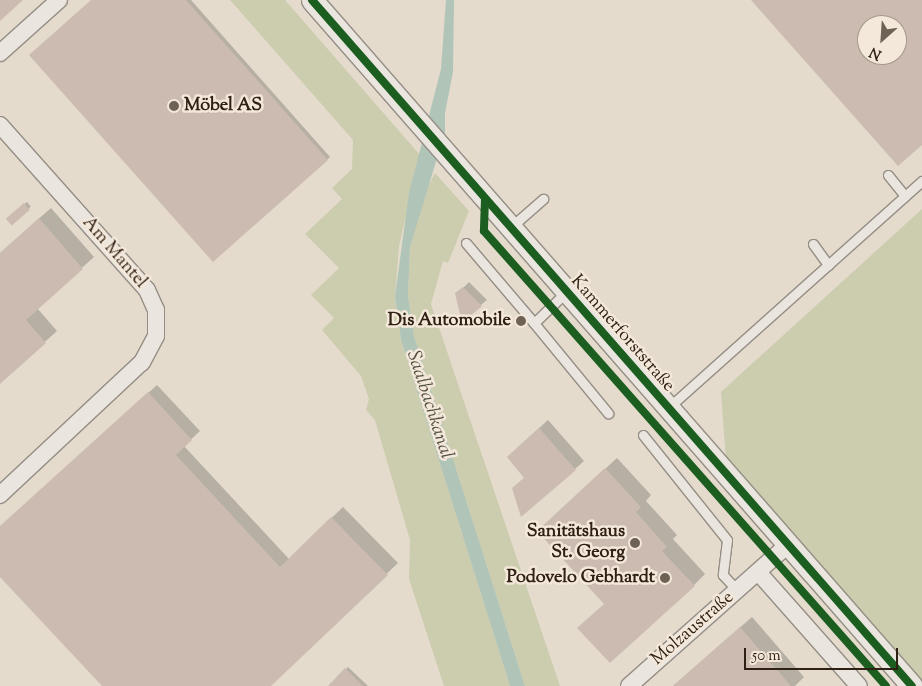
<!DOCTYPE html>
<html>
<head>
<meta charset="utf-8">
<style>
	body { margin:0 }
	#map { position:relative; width:922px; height:686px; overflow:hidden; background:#e4dbcd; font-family:"Sorts Mill Goudy",serif }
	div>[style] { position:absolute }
	.green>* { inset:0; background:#ccccae }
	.water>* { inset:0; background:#b0c5b7 }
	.shadow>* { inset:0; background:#0003; transform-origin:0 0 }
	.building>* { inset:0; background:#cbbbb1; transform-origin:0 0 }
	.roads { filter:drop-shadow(1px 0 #958e85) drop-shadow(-1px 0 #958e85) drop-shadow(0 1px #958e85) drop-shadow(0 -1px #958e85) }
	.service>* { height:9px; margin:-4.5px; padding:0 4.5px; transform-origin:4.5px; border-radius:4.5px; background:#eae5de }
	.minor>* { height:16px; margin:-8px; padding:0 8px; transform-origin:8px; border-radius:8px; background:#eae5de }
	.tertiary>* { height:21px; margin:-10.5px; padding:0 10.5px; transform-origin:10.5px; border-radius:10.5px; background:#eae5de }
	.cycleway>* { height:8px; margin:-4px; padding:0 4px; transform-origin:4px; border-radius:4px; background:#1b5e20 }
	.dots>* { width:14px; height:14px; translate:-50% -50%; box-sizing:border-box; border:2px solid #f3e8d9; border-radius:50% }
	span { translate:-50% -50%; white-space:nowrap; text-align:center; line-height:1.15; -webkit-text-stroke:5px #f3e8d9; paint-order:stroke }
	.poi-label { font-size:18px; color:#2f2014; font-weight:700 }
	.left { translate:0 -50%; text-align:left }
	.right { translate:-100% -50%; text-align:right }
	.street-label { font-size:18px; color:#2f2014 }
	.water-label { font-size:19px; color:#4f4f42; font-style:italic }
	.north { position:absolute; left:857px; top:15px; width:50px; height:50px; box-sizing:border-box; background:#f3e8d9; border:1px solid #a5988a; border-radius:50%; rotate:206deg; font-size:14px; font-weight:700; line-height:20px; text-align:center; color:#2f2014 }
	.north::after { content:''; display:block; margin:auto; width:18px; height:22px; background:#6e6155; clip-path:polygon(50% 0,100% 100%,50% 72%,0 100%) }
	.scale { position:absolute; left:744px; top:648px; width:154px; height:22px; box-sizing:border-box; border:2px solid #2f2014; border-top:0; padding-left:6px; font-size:15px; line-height:18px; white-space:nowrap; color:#2f2014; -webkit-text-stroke:4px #f3e8d9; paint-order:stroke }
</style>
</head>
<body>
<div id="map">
	<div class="green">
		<i style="clip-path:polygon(230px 0,285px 0,420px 155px,399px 246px,395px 296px,401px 340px,510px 686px,444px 686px,409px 579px,410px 540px,375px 420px,366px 410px,369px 399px,361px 376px,322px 330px,334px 318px,311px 295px,339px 268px,305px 234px,342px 199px,332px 188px,352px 169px,353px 140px)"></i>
		<i style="clip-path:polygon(435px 173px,469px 211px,448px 263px,443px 261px,431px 304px,560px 686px,525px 686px,414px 336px,408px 296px,410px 247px,424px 194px)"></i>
		<i style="clip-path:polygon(922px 209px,922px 681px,726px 459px,721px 392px)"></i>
	</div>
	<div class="water">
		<i style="clip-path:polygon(446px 0,454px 0,453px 72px,445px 113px,445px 132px,410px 247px,408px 296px,414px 336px,525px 686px,510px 686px,401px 340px,395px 296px,409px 193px,441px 69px)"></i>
	</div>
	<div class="shadow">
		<i style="clip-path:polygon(93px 0,191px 0,330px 157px,213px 260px)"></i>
		<i style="left:27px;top:202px;width:6px;height:25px;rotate:51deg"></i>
		<i style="clip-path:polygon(51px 208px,94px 257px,37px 308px,57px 331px,0 382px,0 253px)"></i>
		<i style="clip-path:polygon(469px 282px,487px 300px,481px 305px,460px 291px)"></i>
		<i style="clip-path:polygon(157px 385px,200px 431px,184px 446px,289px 559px,343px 507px,398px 563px,269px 686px,104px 686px,0 575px,0 527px)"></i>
		<i style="clip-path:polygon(548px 420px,584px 461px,575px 469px,513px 488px,525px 477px,517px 448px)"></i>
		<i style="clip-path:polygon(617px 458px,651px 495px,646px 501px,677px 535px,673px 539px,705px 574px,694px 585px,605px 603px,550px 520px)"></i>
		<i style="clip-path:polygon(752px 617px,804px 677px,795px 686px,673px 686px)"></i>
		<i style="clip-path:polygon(348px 667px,368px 686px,330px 686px)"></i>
	</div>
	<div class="building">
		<i style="clip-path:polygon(0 0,23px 0,0 21px)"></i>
		<i style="clip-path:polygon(91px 0,186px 0,328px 160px,213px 262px,29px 55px)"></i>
		<i style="clip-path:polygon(evenodd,751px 0,922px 0,922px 145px,898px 166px,751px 0,867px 25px,897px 25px,897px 55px,867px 55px,867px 25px)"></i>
		<i style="left:24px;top:203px;width:9px;height:24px;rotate:49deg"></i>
		<i style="clip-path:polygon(39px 218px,83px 269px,26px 320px,46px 343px,0 384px,0 253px)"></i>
		<i style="clip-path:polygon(463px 287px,482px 306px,462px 323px,455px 293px)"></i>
		<i style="clip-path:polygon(148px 392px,192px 440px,176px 455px,280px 567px,331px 517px,388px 575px,271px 686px,102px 686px,0 577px,0 526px)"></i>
		<i style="clip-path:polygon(539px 428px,576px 470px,521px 517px,512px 488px,524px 478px,507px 457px)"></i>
		<i style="clip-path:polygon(605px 468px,641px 507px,636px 512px,667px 547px,662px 551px,695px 586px,610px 663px,577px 628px,604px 604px,537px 531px)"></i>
		<i style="clip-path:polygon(740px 627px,791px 686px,673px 686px)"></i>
		<i style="clip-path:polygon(345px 668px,363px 686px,328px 686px)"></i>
	</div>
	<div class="roads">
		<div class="service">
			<i style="left:888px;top:175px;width:27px;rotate:51deg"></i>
			<i style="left:511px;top:227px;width:43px;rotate:-41.2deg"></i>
			<i style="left:466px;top:243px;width:105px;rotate:49.6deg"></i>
			<i style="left:813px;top:244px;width:26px;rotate:54deg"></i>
			<i style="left:565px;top:293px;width:43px;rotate:135.9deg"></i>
			<i style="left:534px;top:323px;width:117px;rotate:50.6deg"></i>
			<i style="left:668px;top:408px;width:341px;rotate:-41.8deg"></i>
			<i style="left:643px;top:435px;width:134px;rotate:51.3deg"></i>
			<i style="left:727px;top:540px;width:35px;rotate:97deg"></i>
			<i style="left:723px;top:575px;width:21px;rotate:47deg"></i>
		</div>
		<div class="minor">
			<i style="left:0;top:53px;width:79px;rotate:-41.9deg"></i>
			<i style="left:0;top:125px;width:221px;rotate:48.3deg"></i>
			<i style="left:147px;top:290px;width:22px;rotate:66deg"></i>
			<i style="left:156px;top:310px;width:26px;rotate:90deg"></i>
			<i style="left:156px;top:336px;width:30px;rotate:118deg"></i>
			<i style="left:142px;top:362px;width:195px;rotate:136.9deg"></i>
			<i style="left:758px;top:572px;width:152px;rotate:48.5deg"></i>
			<i style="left:629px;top:686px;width:213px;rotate:-41.6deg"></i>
		</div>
		<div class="tertiary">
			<i style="left:312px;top:0;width:911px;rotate:48.83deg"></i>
		</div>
	</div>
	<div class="cycleway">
		<i style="left:312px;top:0;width:911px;rotate:48.83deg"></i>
		<i style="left:485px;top:199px;width:32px;rotate:92deg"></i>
		<i style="left:484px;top:231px;width:607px;rotate:48.54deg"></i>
	</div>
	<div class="dots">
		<i style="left:174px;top:106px;background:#6e6155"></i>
		<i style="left:521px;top:321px;background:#6e6155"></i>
		<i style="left:635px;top:543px;background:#6e6155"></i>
		<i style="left:665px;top:578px;background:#6e6155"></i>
	</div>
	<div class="poi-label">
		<span class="left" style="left:184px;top:106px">Möbel AS</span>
		<span class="right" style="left:511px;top:321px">Dis Automobile</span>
		<span class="right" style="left:625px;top:543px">Sanitätshaus<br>St. Georg</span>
		<span class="right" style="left:655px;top:578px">Podovelo Gebhardt</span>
	</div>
	<div class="street-label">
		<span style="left:114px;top:253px;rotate:49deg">Am Mantel</span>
		<span style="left:622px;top:334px;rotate:49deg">Kammerforststraße</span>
		<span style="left:693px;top:629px;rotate:-41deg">Molzaustraße</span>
	</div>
	<div class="water-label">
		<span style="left:429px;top:405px;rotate:72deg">Saalbachkanal</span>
	</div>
	<div class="north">N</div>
	<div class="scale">50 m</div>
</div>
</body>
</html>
